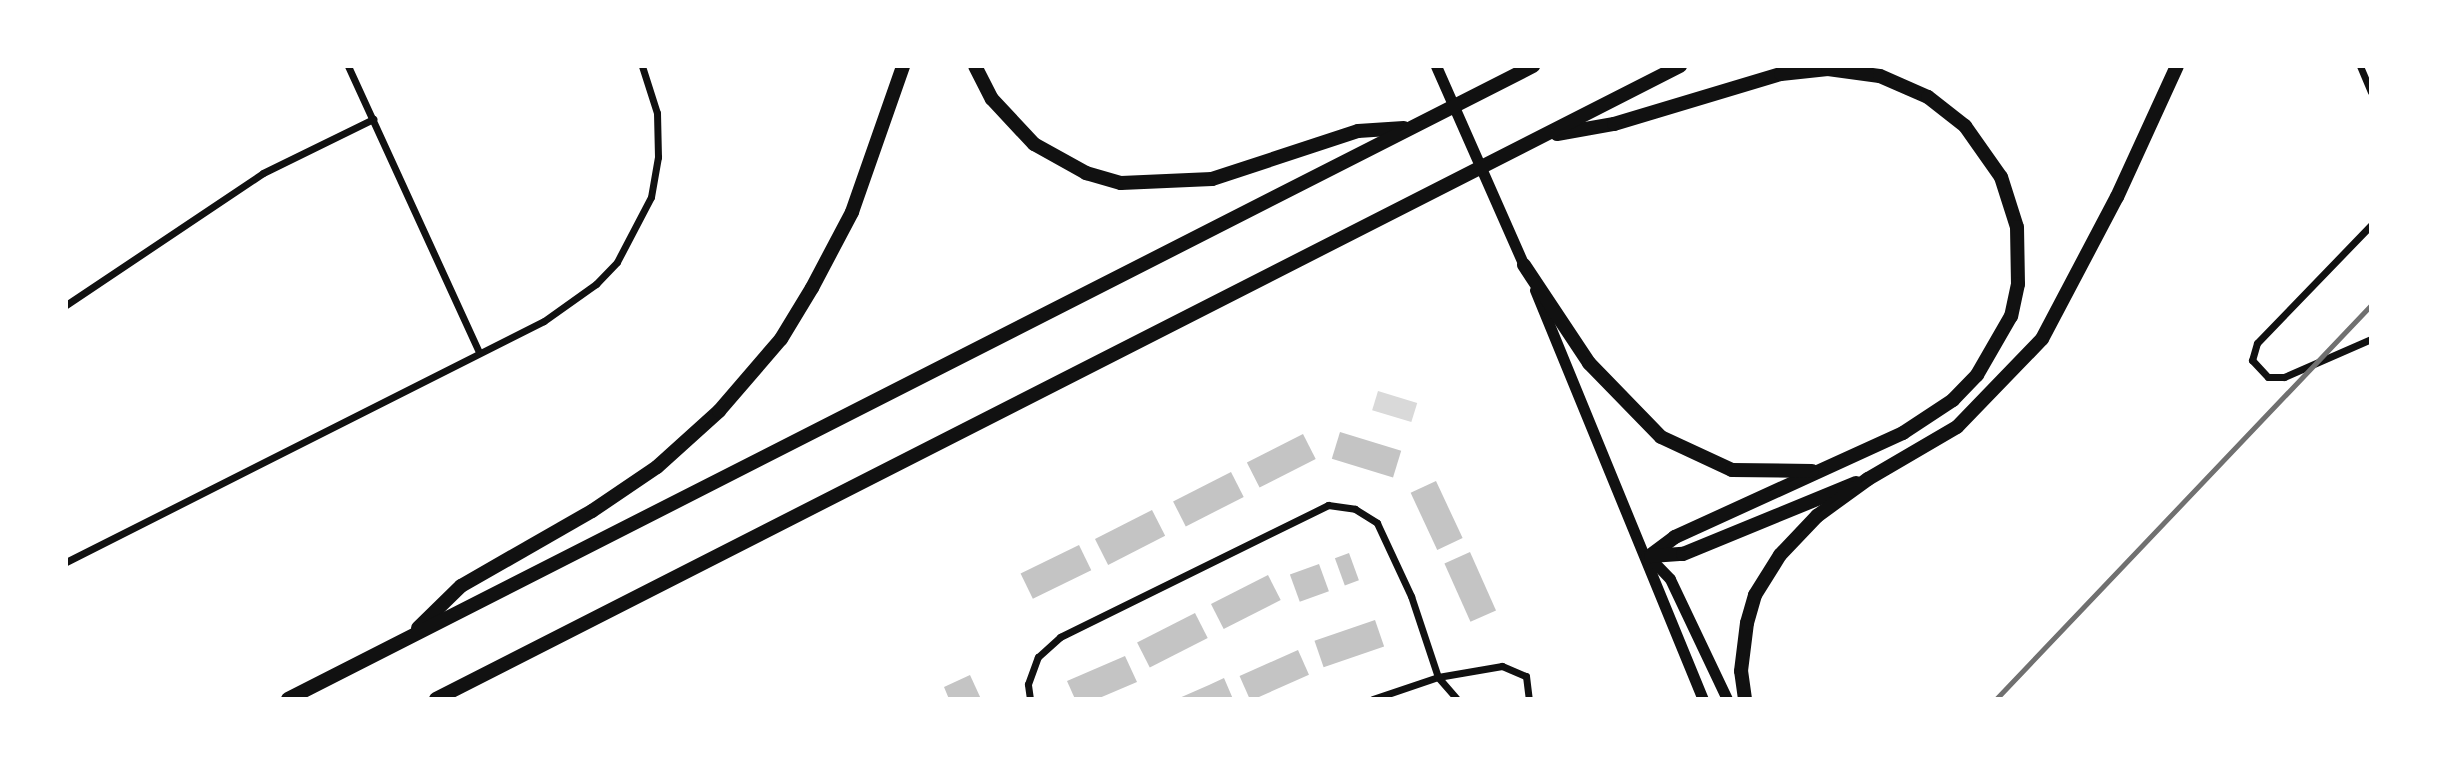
<!DOCTYPE html>
<html>
<head>
<meta charset="utf-8">
<style>
	body { margin:0 }
	#map { position:relative; width:2437px; height:765px; overflow:hidden; background:#fff; font-family:"Fira Sans",sans-serif }
	div>[style] { position:absolute }
	.water>* { inset:0; background:#d9d9d9; transform-origin:0 0 }
	.building>* { inset:0; background:#c4c4c4; transform-origin:0 0 }
	.minor>* { height:7px; margin:-3.5px; padding:0 3.5px; transform-origin:3.5px; border-radius:3.5px; background:#111 }
	.primary>* { height:11px; margin:-5.5px; padding:0 5.5px; transform-origin:5.5px; border-radius:5.5px; background:#111 }
	.motorway>* { height:14px; margin:-7px; padding:0 7px; transform-origin:7px; border-radius:7px; background:#111 }
	.rail>* { height:5px; margin:-2.5px; padding:0 2.5px; transform-origin:2.5px; border-radius:2.5px; background:#707070 }
	span { translate:-50% -50%; white-space:nowrap; text-align:center; line-height:1.15; -webkit-text-stroke:6px #fff; paint-order:stroke }
	.frame { position:absolute; inset:0; border:68px solid #fff; pointer-events:none }
</style>
</head>
<body>
<div id="map">
	<div class="water">
		<i style="left:1378px;top:391px;width:41px;height:20px;rotate:17deg"></i>
	</div>
	<div class="building">
		<i style="left:1340px;top:432px;width:64px;height:28px;rotate:17deg"></i>
		<i style="left:1303px;top:434px;width:28px;height:63px;rotate:63deg"></i>
		<i style="left:1231px;top:472px;width:28px;height:65px;rotate:63deg"></i>
		<i style="left:1436px;top:481px;width:63px;height:28px;rotate:65deg"></i>
		<i style="left:1152px;top:510px;width:29px;height:64px;rotate:63deg"></i>
		<i style="left:1079px;top:545px;width:28px;height:65px;rotate:64deg"></i>
		<i style="left:1470px;top:552px;width:64px;height:28px;rotate:66deg"></i>
		<i style="left:1349px;top:553px;width:29px;height:15px;rotate:70deg"></i>
		<i style="left:1319px;top:564px;width:29px;height:31px;rotate:70deg"></i>
		<i style="left:1268px;top:575px;width:28px;height:64px;rotate:63deg"></i>
		<i style="left:1195px;top:613px;width:28px;height:65px;rotate:63deg"></i>
		<i style="left:1375px;top:620px;width:28px;height:64px;rotate:71deg"></i>
		<i style="left:1298px;top:650px;width:27px;height:64px;rotate:66deg"></i>
		<i style="clip-path:polygon(1125px 656px,1137px 682px,1097px 699px,1075px 699px,1067px 681px)"></i>
		<i style="clip-path:polygon(970px 675px,981px 699px,949px 699px,944px 687px)"></i>
		<i style="clip-path:polygon(1224px 678px,1233px 699px,1177px 699px,1209px 685px)"></i>
	</div>
	<div class="minor">
		<i style="left:348px;top:66px;width:315px;rotate:65.4deg"></i>
		<i style="left:2360px;top:66px;width:28px;rotate:67deg"></i>
		<i style="left:2371px;top:225px;width:164px;rotate:134deg"></i>
		<i style="left:2257px;top:343px;width:18px;rotate:106deg"></i>
		<i style="left:2252px;top:360px;width:23px;rotate:47deg"></i>
		<i style="left:2268px;top:377px;width:16px"></i>
		<i style="left:2284px;top:377px;width:95px;rotate:-23.6deg"></i>
		<i style="left:66px;top:305px;width:237px;rotate:-33.8deg"></i>
		<i style="left:263px;top:173px;width:123px;rotate:-26.1deg"></i>
		<i style="left:66px;top:562px;width:535px;rotate:-26.76deg"></i>
		<i style="left:544px;top:321px;width:64px;rotate:-35.4deg"></i>
		<i style="left:596px;top:284px;width:30px;rotate:-46deg"></i>
		<i style="left:617px;top:262px;width:73px;rotate:-62.4deg"></i>
		<i style="left:651px;top:197px;width:41px;rotate:-80.1deg"></i>
		<i style="left:658px;top:157px;width:44px;rotate:-91.3deg"></i>
		<i style="left:657px;top:113px;width:49px;rotate:-107.7deg"></i>
		<i style="left:1030px;top:699px;width:15px;rotate:-98deg"></i>
		<i style="left:1028px;top:684px;width:29px;rotate:-70deg"></i>
		<i style="left:1038px;top:657px;width:30px;rotate:-42deg"></i>
		<i style="left:1060px;top:637px;width:299px;rotate:-26.2deg"></i>
		<i style="left:1328px;top:505px;width:27px;rotate:8deg"></i>
		<i style="left:1355px;top:509px;width:26px;rotate:32deg"></i>
		<i style="left:1377px;top:523px;width:81px;rotate:65deg"></i>
		<i style="left:1411px;top:596px;width:85px;rotate:71.6deg"></i>
		<i style="left:1438px;top:677px;width:69px;rotate:161.3deg"></i>
		<i style="left:1457px;top:699px;width:29px;rotate:-131deg"></i>
		<i style="left:1438px;top:677px;width:65px;rotate:-9.8deg"></i>
		<i style="left:1502px;top:666px;width:26px;rotate:23deg"></i>
		<i style="left:1526px;top:676px;width:23px;rotate:83deg"></i>
	</div>
	<div class="primary">
		<i style="left:1436px;top:66px;width:223px;rotate:66.2deg"></i>
		<i style="left:1535px;top:290px;width:442px;rotate:67.7deg"></i>
		<i style="left:1649px;top:557px;width:30px;rotate:46deg"></i>
		<i style="left:1670px;top:579px;width:133px;rotate:64.6deg"></i>
	</div>
	<div class="motorway">
		<i style="left:975px;top:66px;width:37px;rotate:63deg"></i>
		<i style="left:992px;top:99px;width:62px;rotate:47deg"></i>
		<i style="left:1034px;top:144px;width:60px;rotate:29.1deg"></i>
		<i style="left:1086px;top:173px;width:36px;rotate:16deg"></i>
		<i style="left:1121px;top:183px;width:91px;rotate:-2.5deg"></i>
		<i style="left:1212px;top:179px;width:154px;rotate:-18.2deg"></i>
		<i style="left:1358px;top:131px;width:46px;rotate:-3.7deg"></i>
		<i style="left:1557px;top:134px;width:58px;rotate:-10deg"></i>
		<i style="left:1614px;top:124px;width:174px;rotate:-16.7deg"></i>
		<i style="left:1781px;top:74px;width:47px;rotate:-6.1deg"></i>
		<i style="left:1828px;top:69px;width:52px;rotate:7.7deg"></i>
		<i style="left:1880px;top:76px;width:52px;rotate:23.6deg"></i>
		<i style="left:1928px;top:97px;width:47px;rotate:38.1deg"></i>
		<i style="left:1965px;top:126px;width:62px;rotate:54.8deg"></i>
		<i style="left:2001px;top:177px;width:52px;rotate:72.3deg"></i>
		<i style="left:2017px;top:227px;width:57px;rotate:89deg"></i>
		<i style="left:2018px;top:284px;width:33px;rotate:102deg"></i>
		<i style="left:2011px;top:316px;width:68px;rotate:120deg"></i>
		<i style="left:1977px;top:375px;width:35px;rotate:134deg"></i>
		<i style="left:1953px;top:400px;width:60px;rotate:146.6deg"></i>
		<i style="left:1903px;top:433px;width:251px;rotate:155.5deg"></i>
		<i style="left:1675px;top:537px;width:34px;rotate:143deg"></i>
		<i style="left:1524px;top:265px;width:118px;rotate:56.4deg"></i>
		<i style="left:1589px;top:363px;width:103px;rotate:45.8deg"></i>
		<i style="left:1661px;top:437px;width:78px;rotate:24.9deg"></i>
		<i style="left:1732px;top:470px;width:80px;rotate:0.7deg"></i>
		<i style="left:1651px;top:556px;width:32px;rotate:-4deg"></i>
		<i style="left:1683px;top:554px;width:187px;rotate:-22.3deg"></i>
		<i style="left:418px;top:628px;width:60px;rotate:-44.3deg"></i>
		<i style="left:461px;top:586px;width:151px;rotate:-29.8deg"></i>
		<i style="left:592px;top:511px;width:78px;rotate:-34.1deg"></i>
		<i style="left:657px;top:467px;width:84px;rotate:-42.1deg"></i>
		<i style="left:719px;top:411px;width:95px;rotate:-49.3deg"></i>
		<i style="left:781px;top:339px;width:60px;rotate:-58.7deg"></i>
		<i style="left:812px;top:288px;width:86px;rotate:-62.2deg"></i>
		<i style="left:852px;top:212px;width:155px;rotate:-70.7deg"></i>
		<i style="left:288px;top:699px;width:1397px;rotate:-26.95deg"></i>
		<i style="left:436px;top:699px;width:1396px;rotate:-26.97deg"></i>
		<i style="left:1745px;top:699px;width:28px;rotate:-98deg"></i>
		<i style="left:1741px;top:671px;width:48px;rotate:-82.9deg"></i>
		<i style="left:1747px;top:623px;width:29px;rotate:-74deg"></i>
		<i style="left:1755px;top:595px;width:47px;rotate:-58deg"></i>
		<i style="left:1780px;top:555px;width:54px;rotate:-46.5deg"></i>
		<i style="left:1817px;top:516px;width:63px;rotate:-36deg"></i>
		<i style="left:1868px;top:479px;width:103px;rotate:-30.3deg"></i>
		<i style="left:1957px;top:427px;width:122px;rotate:-46deg"></i>
		<i style="left:2042px;top:339px;width:161px;rotate:-62.2deg"></i>
		<i style="left:2117px;top:197px;width:144px;rotate:-65.4deg"></i>
	</div>
	<div class="rail">
		<i style="left:1996px;top:699px;width:544px;rotate:-46.42deg"></i>
	</div>
	<div class="frame"></div>
</div>
</body>
</html>
